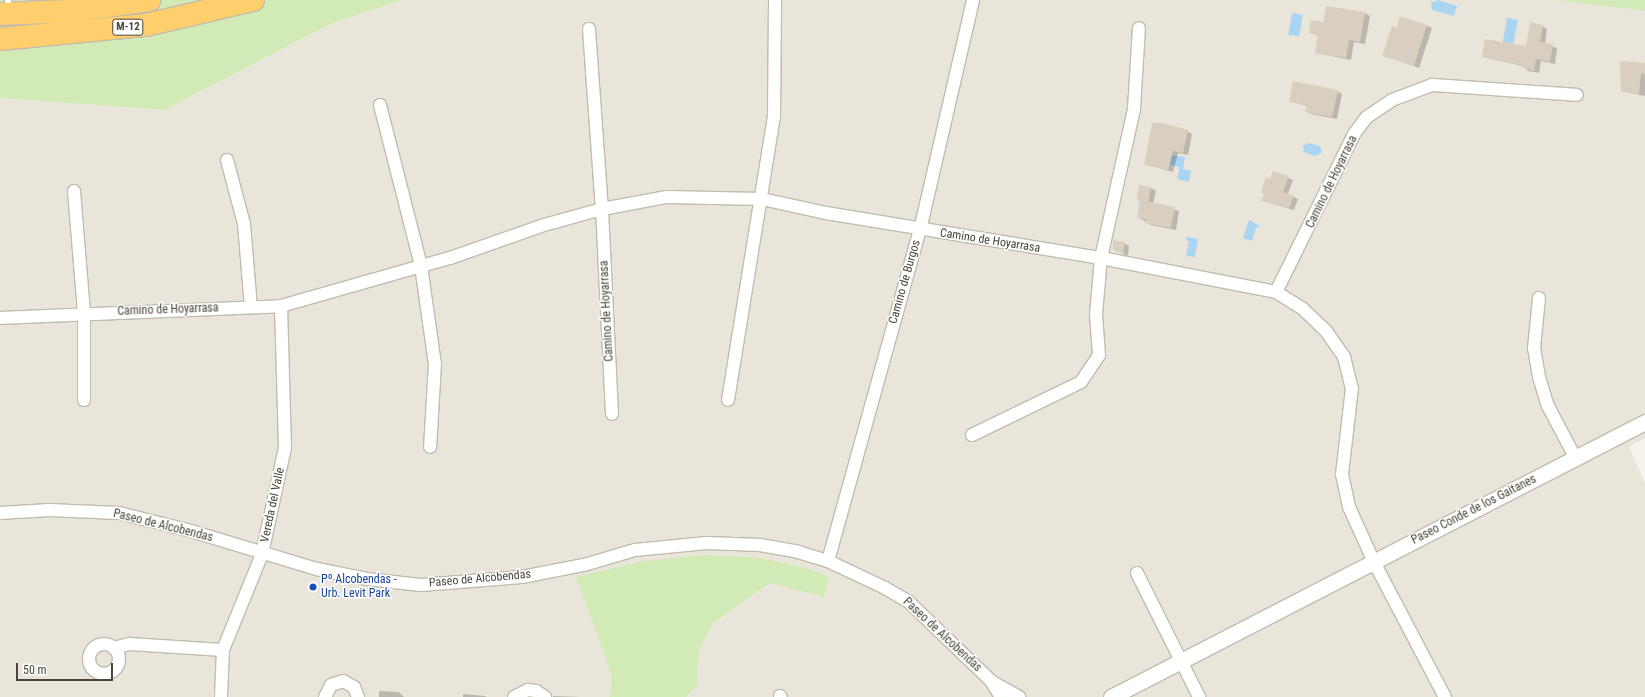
<!DOCTYPE html>
<html>
<head>
<meta charset="utf-8">
<style>
	body { margin:0 }
	#map { position:relative; width:1645px; height:697px; overflow:hidden; background:#f6f3ec; font-family:"Roboto Condensed",sans-serif }
	div>[style] { position:absolute }
	.residential>* { inset:0; background:#eae5da }
	.green>* { inset:0; background:#d2eab5 }
	.water>* { inset:0; background:#a9d4f2; transform-origin:0 0 }
	.shadow>* { inset:0; background:#0003 }
	.building>* { inset:0; background:#d8cfc1; transform-origin:0 0 }
	.roads { filter:drop-shadow(1px 0 #c2bbae) drop-shadow(-1px 0 #c2bbae) drop-shadow(0 1px #c2bbae) drop-shadow(0 -1px #c2bbae) }
	.service>* { height:6px; margin:-3px; padding:0 3px; transform-origin:3px; border-radius:3px; background:#fff }
	.minor>* { height:12px; margin:-6px; padding:0 6px; transform-origin:6px; border-radius:6px; background:#fff }
	.minor>.ring { margin:-6px; padding:0; box-sizing:content-box; background:none; border:12px solid #fff; border-radius:50% }
	.tertiary>* { height:15px; margin:-7.5px; padding:0 7.5px; transform-origin:7.5px; border-radius:7.5px; background:#fff }
	.motorway>* { height:22px; margin:-11px; padding:0 11px; transform-origin:11px; border-radius:11px; background:#ffcf6e }
	.dots>* { width:11px; height:11px; translate:-50% -50%; box-sizing:border-box; border:2px solid #fff; border-radius:50% }
	span { translate:-50% -50%; white-space:nowrap; text-align:center; line-height:1.15; -webkit-text-stroke:3px #fff; paint-order:stroke }
	.shield-label span { padding:1px 3px; background:#fff; border:1px solid; border-radius:3px; -webkit-text-stroke-width:0 }
	.shield-label { font-size:11px; color:#4b4439; font-weight:700 }
	.street-label { font-size:12px; color:#4b4439 }
	.transit-label { font-size:12px; color:#164399 }
	.left { translate:0 -50%; text-align:left }
	.scale { position:absolute; left:16px; top:663px; width:97px; height:18px; box-sizing:border-box; border:2px solid #4b4439; border-top:0; padding-left:5px; font-size:12px; line-height:14px; white-space:nowrap; color:#4b4439; -webkit-text-stroke:3px #fff; paint-order:stroke }
</style>
</head>
<body>
<div id="map">
	<div class="residential">
		<i style="clip-path:polygon(402px 0,1554px 0,1645px 11px,1645px 438px,1629px 447px,1645px 483px,1645px 697px,0 697px,0 98px,165px 110px,330px 24px)"></i>
	</div>
	<div class="green">
		<i style="clip-path:polygon(0 0,402px 0,330px 24px,165px 110px,0 98px)"></i>
		<i style="clip-path:polygon(1554px 0,1645px 0,1645px 11px,1603px 6px)"></i>
		<i style="clip-path:polygon(705px 555px,760px 558px,809px 569px,829px 577px,824px 597px,769px 583px,713px 623px,699px 649px,697px 685px,686px 697px,610px 697px,612px 675px,576px 577px,642px 561px)"></i>
	</div>
	<div class="water">
		<i style="clip-path:polygon(1438px 0,1457px 6px,1454px 16px,1432px 10px,1431px 3px)"></i>
		<i style="left:1292px;top:13px;width:11px;height:22px;rotate:10deg"></i>
		<i style="left:1507px;top:18px;width:11px;height:24px;rotate:10deg"></i>
		<i style="clip-path:polygon(1308px 143px,1319px 146px,1322px 150px,1320px 154px,1315px 156px,1304px 152px,1303px 146px)"></i>
		<i style="clip-path:polygon(1172px 155px,1185px 157px,1183px 169px,1191px 171px,1189px 182px,1177px 179px,1180px 167px,1170px 165px)"></i>
		<i style="clip-path:polygon(1249px 220px,1260px 226px,1256px 228px,1252px 241px,1243px 238px)"></i>
		<i style="clip-path:polygon(1186px 237px,1198px 239px,1195px 257px,1186px 256px,1189px 241px,1186px 240px)"></i>
	</div>
	<div class="shadow">
		<i style="clip-path:polygon(1365px 13px,1370px 16px,1365px 44px,1354px 42px,1351px 60px,1316px 53px,1319px 36px,1310px 33px,1324px 23px)"></i>
		<i style="clip-path:polygon(1427px 26px,1432px 28px,1419px 68px,1383px 55px,1397px 29px)"></i>
		<i style="clip-path:polygon(1542px 26px,1547px 29px,1545px 44px,1557px 48px,1555px 64px,1541px 61px,1539px 73px,1528px 71px,1523px 66px,1483px 57px,1527px 48px)"></i>
		<i style="clip-path:polygon(1645px 64px,1645px 96px,1622px 91px)"></i>
		<i style="clip-path:polygon(1337px 91px,1342px 94px,1337px 119px,1311px 114px,1306px 111px,1307px 106px,1290px 101px)"></i>
		<i style="clip-path:polygon(1187px 131px,1192px 134px,1188px 155px,1178px 153px,1173px 172px,1145px 164px)"></i>
		<i style="clip-path:polygon(1274px 172px,1293px 180px,1288px 194px,1298px 199px,1294px 210px,1263px 201px)"></i>
		<i style="clip-path:polygon(1151px 188px,1156px 191px,1153px 204px,1179px 211px,1176px 230px,1151px 225px,1138px 217px,1140px 201px,1137px 199px)"></i>
		<i style="clip-path:polygon(1124px 243px,1129px 246px,1128px 256px,1114px 249px)"></i>
		<i style="clip-path:polygon(379px 691px,399px 692px,404px 697px,379px 697px)"></i>
		<i style="clip-path:polygon(463px 694px,485px 696px,487px 697px,463px 697px)"></i>
		<i style="clip-path:polygon(553px 696px,581px 697px,553px 697px)"></i>
	</div>
	<div class="building">
		<i style="clip-path:polygon(1326px 6px,1365px 12px,1360px 42px,1349px 40px,1346px 58px,1315px 53px,1318px 35px,1309px 33px,1311px 20px,1323px 22px)"></i>
		<i style="clip-path:polygon(1400px 16px,1427px 25px,1414px 66px,1382px 56px,1392px 26px,1397px 28px)"></i>
		<i style="clip-path:polygon(1530px 22px,1543px 25px,1540px 42px,1553px 44px,1550px 62px,1536px 59px,1534px 71px,1522px 68px,1522px 65px,1482px 57px,1485px 39px,1526px 46px)"></i>
		<i style="clip-path:polygon(1620px 61px,1645px 63px,1645px 74px,1641px 73px,1639px 94px,1621px 92px)"></i>
		<i style="clip-path:polygon(1293px 81px,1338px 90px,1332px 117px,1305px 112px,1307px 105px,1289px 102px)"></i>
		<i style="clip-path:polygon(1152px 123px,1162px 123px,1188px 130px,1183px 153px,1173px 151px,1168px 170px,1144px 165px)"></i>
		<i style="clip-path:polygon(1273px 171px,1289px 176px,1283px 192px,1294px 196px,1289px 208px,1261px 201px,1264px 194px,1261px 192px,1266px 177px,1270px 179px)"></i>
		<i style="left:1139px;top:185px;width:12px;height:15px;rotate:9deg"></i>
		<i style="clip-path:polygon(1140px 200px,1175px 207px,1171px 228px,1145px 223px,1146px 219px,1137px 218px)"></i>
		<i style="clip-path:polygon(1113px 240px,1125px 242px,1123px 254px,1113px 250px)"></i>
	</div>
	<div class="roads">
		<div class="service">
			<i style="left:8px;top:0;width:10px;rotate:79deg"></i>
		</div>
		<div class="minor">
			<i style="left:589px;top:29px;width:180px;rotate:85.9deg"></i>
			<i style="left:602px;top:209px;width:205px;rotate:87.2deg"></i>
			<i style="left:380px;top:105px;width:166px;rotate:75.7deg"></i>
			<i style="left:421px;top:266px;width:99px;rotate:81.9deg"></i>
			<i style="left:435px;top:364px;width:83px;rotate:93.4deg"></i>
			<i style="left:227px;top:160px;width:66px;rotate:75.1deg"></i>
			<i style="left:244px;top:224px;width:83px;rotate:85.2deg"></i>
			<i style="left:74px;top:191px;width:122px;rotate:85.3deg"></i>
			<i style="left:84px;top:313px;width:87px;rotate:90deg"></i>
			<i style="left:1276px;top:292px;width:176px;rotate:-63.7deg"></i>
			<i style="left:1354px;top:134px;width:21px;rotate:-53deg"></i>
			<i style="left:1367px;top:117px;width:30px;rotate:-34deg"></i>
			<i style="left:1392px;top:100px;width:43px;rotate:-20.6deg"></i>
			<i style="left:1432px;top:85px;width:145px;rotate:3.9deg"></i>
			<i style="left:1539px;top:298px;width:50px;rotate:95.7deg"></i>
			<i style="left:1534px;top:348px;width:29px;rotate:80deg"></i>
			<i style="left:1539px;top:377px;width:30px;rotate:73deg"></i>
			<i style="left:1548px;top:406px;width:58px;rotate:62.1deg"></i>
			<i style="left:0;top:318px;width:281px;rotate:-2.4deg"></i>
			<i style="left:281px;top:306px;width:176px;rotate:-15.9deg"></i>
			<i style="left:450px;top:258px;width:100px;rotate:-19.3deg"></i>
			<i style="left:544px;top:225px;width:60px;rotate:-15.4deg"></i>
			<i style="left:602px;top:209px;width:66px;rotate:-10.5deg"></i>
			<i style="left:667px;top:197px;width:95px;rotate:1.2deg"></i>
			<i style="left:762px;top:199px;width:66px;rotate:12.3deg"></i>
			<i style="left:826px;top:213px;width:279px;rotate:9.3deg"></i>
			<i style="left:1101px;top:258px;width:178px;rotate:11deg"></i>
			<i style="left:1276px;top:292px;width:31px;rotate:32deg"></i>
			<i style="left:1302px;top:308px;width:33px;rotate:44deg"></i>
			<i style="left:1326px;top:331px;width:32px;rotate:55deg"></i>
			<i style="left:1344px;top:357px;width:32px;rotate:76deg"></i>
			<i style="left:1352px;top:388px;width:87px;rotate:96.6deg"></i>
			<i style="left:1342px;top:474px;width:34px;rotate:78deg"></i>
			<i style="left:1349px;top:507px;width:60px;rotate:65.6deg"></i>
			<i style="left:1374px;top:562px;width:153px;rotate:62.3deg"></i>
			<i style="left:728px;top:400px;width:287px;rotate:-80.8deg"></i>
			<i style="left:774px;top:117px;width:117px;rotate:-89.5deg"></i>
			<i style="left:972px;top:435px;width:121px;rotate:-25.9deg"></i>
			<i style="left:1081px;top:382px;width:32px;rotate:-56deg"></i>
			<i style="left:1099px;top:355px;width:41px;rotate:-94.2deg"></i>
			<i style="left:1096px;top:314px;width:56px;rotate:-84.9deg"></i>
			<i style="left:1101px;top:258px;width:153px;rotate:-77.5deg"></i>
			<i style="left:1134px;top:109px;width:81px;rotate:-86.5deg"></i>
			<i style="left:0;top:513px;width:49px;rotate:-3.5deg"></i>
			<i style="left:49px;top:510px;width:70px;rotate:2.5deg"></i>
			<i style="left:119px;top:513px;width:74px;rotate:14deg"></i>
			<i style="left:191px;top:531px;width:132px;rotate:16.8deg"></i>
			<i style="left:317px;top:569px;width:51px;rotate:11.3deg"></i>
			<i style="left:367px;top:579px;width:54px;rotate:6.3deg"></i>
			<i style="left:421px;top:585px;width:101px;rotate:-4.5deg"></i>
			<i style="left:522px;top:577px;width:63px;rotate:-11deg"></i>
			<i style="left:584px;top:565px;width:53px;rotate:-16.4deg"></i>
			<i style="left:635px;top:550px;width:72px;rotate:-5.6deg"></i>
			<i style="left:707px;top:543px;width:53px;rotate:2.2deg"></i>
			<i style="left:760px;top:545px;width:39px;rotate:10deg"></i>
			<i style="left:798px;top:552px;width:31px;rotate:17deg"></i>
			<i style="left:828px;top:561px;width:63px;rotate:25.3deg"></i>
			<i style="left:885px;top:588px;width:28px;rotate:30deg"></i>
			<i style="left:909px;top:602px;width:114px;rotate:43.9deg"></i>
			<i style="left:991px;top:681px;width:19px;rotate:58deg"></i>
			<i style="left:828px;top:561px;width:344px;rotate:-74.5deg"></i>
			<i style="left:920px;top:230px;width:236px;rotate:-77deg"></i>
			<i style="left:1137px;top:573px;width:139px;rotate:63.4deg"></i>
			<i class="ring" style="left:89px;top:644px;width:18px;height:18px"></i>
			<i style="left:114px;top:648px;width:16px;rotate:-15deg"></i>
			<i style="left:129px;top:644px;width:94px;rotate:3.7deg"></i>
			<i style="left:994px;top:683px;width:29px;rotate:29deg"></i>
			<i style="left:780px;top:696px;width:1px;rotate:45deg"></i>
			<i style="left:221px;top:697px;width:47px;rotate:-87.6deg"></i>
			<i style="left:223px;top:650px;width:104px;rotate:-67.9deg"></i>
			<i style="left:262px;top:554px;width:108px;rotate:-77.8deg"></i>
			<i style="left:285px;top:448px;width:142px;rotate:-91.6deg"></i>
			<i style="left:325px;top:697px;width:13px;rotate:-63deg"></i>
			<i style="left:331px;top:685px;width:13px;rotate:-18deg"></i>
			<i style="left:343px;top:681px;width:13px;rotate:29deg"></i>
			<i style="left:354px;top:687px;width:11px;rotate:68deg"></i>
			<i style="left:514px;top:697px;width:16px;rotate:-27deg"></i>
			<i style="left:528px;top:690px;width:8px;rotate:7deg"></i>
			<i style="left:536px;top:691px;width:11px;rotate:34deg"></i>
		</div>
		<div class="tertiary">
			<i style="left:1111px;top:697px;width:601px;rotate:-27.25deg"></i>
		</div>
		<div class="motorway">
			<i style="left:0;top:14px;width:69px;rotate:-2.5deg"></i>
			<i style="left:69px;top:11px;width:81px;rotate:-7.8deg"></i>
			<i style="left:0;top:39px;width:147px;rotate:-5.5deg"></i>
			<i style="left:146px;top:25px;width:110px;rotate:-13.2deg"></i>
		</div>
	</div>
	<div class="dots">
		<i style="left:313px;top:587px;background:#1a4fb4"></i>
	</div>
	<div class="shield-label">
		<span style="left:128px;top:27px">M-12</span>
	</div>
	<div class="street-label">
		<span style="left:1332px;top:182px;rotate:-64deg">Camino de Hoyarrasa</span>
		<span style="left:990px;top:241px;rotate:9deg">Camino de Hoyarrasa</span>
		<span style="left:905px;top:282px;rotate:-74deg">Camino de Burgos</span>
		<span style="left:168px;top:310px;rotate:-2deg">Camino de Hoyarrasa</span>
		<span style="left:607px;top:311px;rotate:-93deg">Camino de Hoyarrasa</span>
		<span style="left:273px;top:505px;rotate:-78deg">Vereda del Valle</span>
		<span style="left:1474px;top:510px;rotate:-27deg">Paseo Conde de los Gaitanes</span>
		<span style="left:163px;top:526px;rotate:14deg">Paseo de Alcobendas</span>
		<span style="left:480px;top:579px;rotate:-5deg">Paseo de Alcobendas</span>
		<span style="left:942px;top:635px;rotate:43deg">Paseo de Alcobendas</span>
	</div>
	<div class="transit-label">
		<span class="left" style="left:321px;top:587px">Pº Alcobendas -<br>Urb. Levit Park</span>
	</div>
	<div class="scale">50 m</div>
</div>
</body>
</html>
